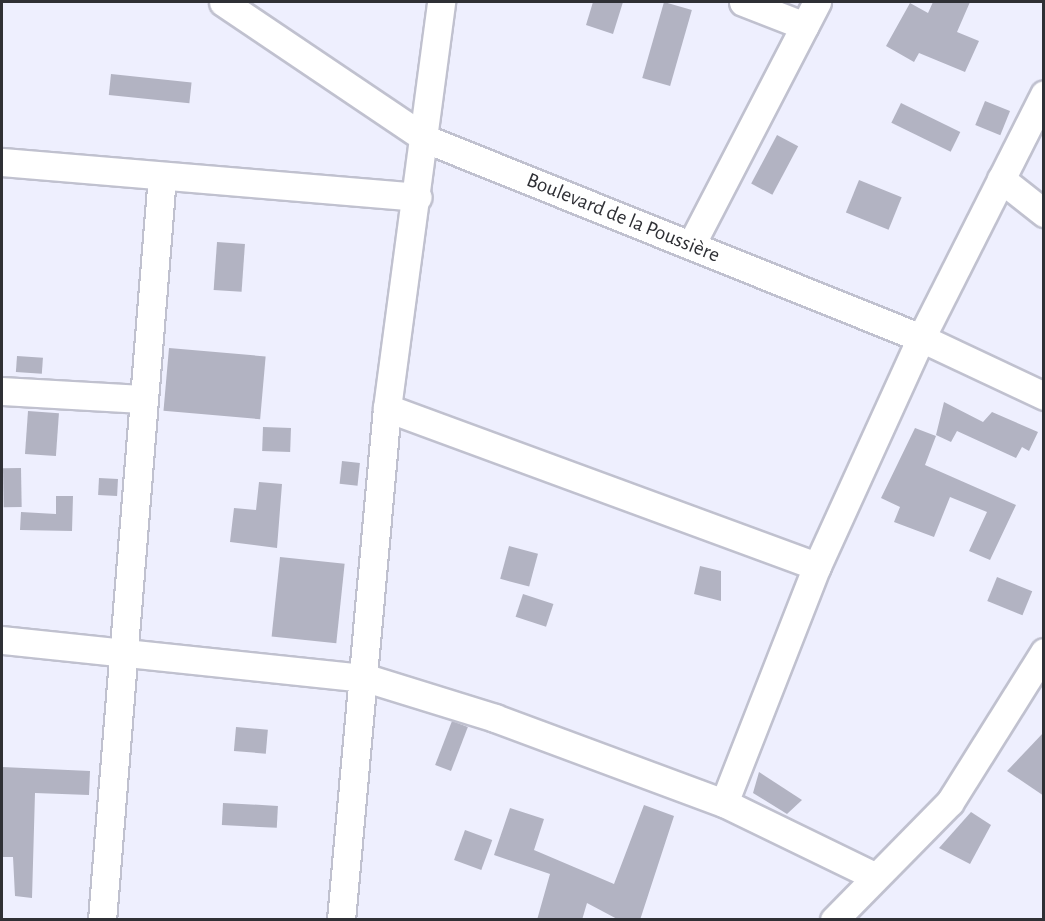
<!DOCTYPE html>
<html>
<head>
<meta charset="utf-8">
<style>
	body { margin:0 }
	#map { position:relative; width:1045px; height:921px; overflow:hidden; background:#eeeffe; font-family:"Alegreya Sans",sans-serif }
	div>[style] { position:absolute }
	.building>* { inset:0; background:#b2b3c2; transform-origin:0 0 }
	.roads { filter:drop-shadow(2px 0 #c0c1cf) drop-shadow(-2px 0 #c0c1cf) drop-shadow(0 2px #c0c1cf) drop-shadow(0 -2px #c0c1cf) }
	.minor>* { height:27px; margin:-13.5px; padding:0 13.5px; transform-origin:13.5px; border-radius:13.5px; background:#fff }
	span { translate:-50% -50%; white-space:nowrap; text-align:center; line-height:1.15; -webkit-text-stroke:4.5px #fff; paint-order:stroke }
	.street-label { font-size:21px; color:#2f3035 }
	.frame { position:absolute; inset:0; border:3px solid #2f3035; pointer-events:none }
</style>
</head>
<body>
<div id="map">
	<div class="building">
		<i style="clip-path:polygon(593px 2px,623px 2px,613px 34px,586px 25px)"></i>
		<i style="left:664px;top:2px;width:29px;height:79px;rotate:16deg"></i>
		<i style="clip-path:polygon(933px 2px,970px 2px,957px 32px,979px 41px,965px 72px,919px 53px,914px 62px,886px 46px,910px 3px,928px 13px)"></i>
		<i style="left:111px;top:74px;width:81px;height:21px;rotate:6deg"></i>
		<i style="left:985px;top:101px;width:27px;height:26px;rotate:22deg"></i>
		<i style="left:901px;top:103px;width:66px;height:22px;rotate:26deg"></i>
		<i style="left:777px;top:135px;width:24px;height:55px;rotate:28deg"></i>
		<i style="left:859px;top:180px;width:46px;height:35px;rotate:22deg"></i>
		<i style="left:217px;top:242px;width:28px;height:48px;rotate:4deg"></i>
		<i style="left:169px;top:348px;width:97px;height:63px;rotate:5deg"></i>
		<i style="left:17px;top:356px;width:26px;height:16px;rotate:4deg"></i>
		<i style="clip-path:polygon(944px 402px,983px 422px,992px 412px,1038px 432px,1029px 451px,1022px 447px,1016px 458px,957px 431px,951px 442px,936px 435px)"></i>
		<i style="left:28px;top:411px;width:31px;height:43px;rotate:4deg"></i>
		<i style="left:263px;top:427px;width:28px;height:24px;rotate:2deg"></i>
		<i style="clip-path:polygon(915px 428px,936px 436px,925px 465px,1016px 505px,990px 560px,969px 551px,987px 512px,950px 497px,934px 537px,894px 522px,900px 507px,881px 498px)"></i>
		<i style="left:342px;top:461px;width:18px;height:23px;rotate:6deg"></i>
		<i style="left:21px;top:468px;width:39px;height:18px;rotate:89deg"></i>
		<i style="left:99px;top:478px;width:19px;height:17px;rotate:3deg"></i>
		<i style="clip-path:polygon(259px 482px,282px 484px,277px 548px,230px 542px,234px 508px,256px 510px)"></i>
		<i style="clip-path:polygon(56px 496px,73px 496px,72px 531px,20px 530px,21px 512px,56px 514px)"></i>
		<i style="left:509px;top:546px;width:30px;height:34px;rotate:15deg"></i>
		<i style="left:280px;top:557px;width:65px;height:80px;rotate:6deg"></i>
		<i style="clip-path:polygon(700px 566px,721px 571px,721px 601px,694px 594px)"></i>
		<i style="left:997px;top:577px;width:38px;height:26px;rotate:22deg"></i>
		<i style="left:523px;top:594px;width:32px;height:24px;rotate:18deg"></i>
		<i style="left:452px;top:721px;width:17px;height:47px;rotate:21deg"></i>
		<i style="left:236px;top:727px;width:32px;height:24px;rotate:5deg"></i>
		<i style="clip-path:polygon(1044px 732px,1044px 796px,1007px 771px)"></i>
		<i style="clip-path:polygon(2px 767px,90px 771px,89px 795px,35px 793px,32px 898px,15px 896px,13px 857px,2px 857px)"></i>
		<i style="clip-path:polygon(759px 772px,802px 800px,787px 814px,753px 793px)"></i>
		<i style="left:223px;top:803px;width:55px;height:22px;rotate:3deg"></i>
		<i style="clip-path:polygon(644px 805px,674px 816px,640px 920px,619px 920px,587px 903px,582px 920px,537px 920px,550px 874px,494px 855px,510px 808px,544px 819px,534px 850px,614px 884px)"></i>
		<i style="clip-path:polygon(971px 812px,991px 825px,970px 864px,939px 848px)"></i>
		<i style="left:465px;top:830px;width:29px;height:32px;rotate:20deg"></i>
	</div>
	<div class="roads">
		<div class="minor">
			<i style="left:223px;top:2px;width:245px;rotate:34deg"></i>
			<i style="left:426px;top:139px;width:534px;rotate:21.9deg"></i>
			<i style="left:921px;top:338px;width:136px;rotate:25.2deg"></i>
			<i style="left:743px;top:2px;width:66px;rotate:21.2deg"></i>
			<i style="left:2px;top:162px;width:417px;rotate:4.8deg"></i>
			<i style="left:1001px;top:179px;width:55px;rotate:38.3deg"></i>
			<i style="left:691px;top:245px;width:274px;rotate:-62.6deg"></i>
			<i style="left:2px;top:391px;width:140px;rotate:3.3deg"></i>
			<i style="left:387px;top:408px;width:458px;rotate:20.2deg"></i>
			<i style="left:2px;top:640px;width:366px;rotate:6deg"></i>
			<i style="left:366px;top:678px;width:135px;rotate:17.2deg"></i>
			<i style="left:495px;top:718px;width:244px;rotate:20.4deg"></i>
			<i style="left:724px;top:803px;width:165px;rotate:25.9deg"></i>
			<i style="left:724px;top:803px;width:255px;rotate:-68.6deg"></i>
			<i style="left:817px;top:566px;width:251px;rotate:-65.5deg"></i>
			<i style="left:921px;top:338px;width:273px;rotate:-63.2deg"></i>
			<i style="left:102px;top:920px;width:746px;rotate:-85.39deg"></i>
			<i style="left:341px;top:920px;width:514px;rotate:-84.87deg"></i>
			<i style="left:387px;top:408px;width:410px;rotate:-82.4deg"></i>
			<i style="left:834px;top:920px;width:165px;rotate:-45.5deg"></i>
			<i style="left:950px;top:802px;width:177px;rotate:-57.9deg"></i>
		</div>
	</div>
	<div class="street-label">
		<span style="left:623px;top:218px;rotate:22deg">Boulevard de la Poussière</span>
	</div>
	<div class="frame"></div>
</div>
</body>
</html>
